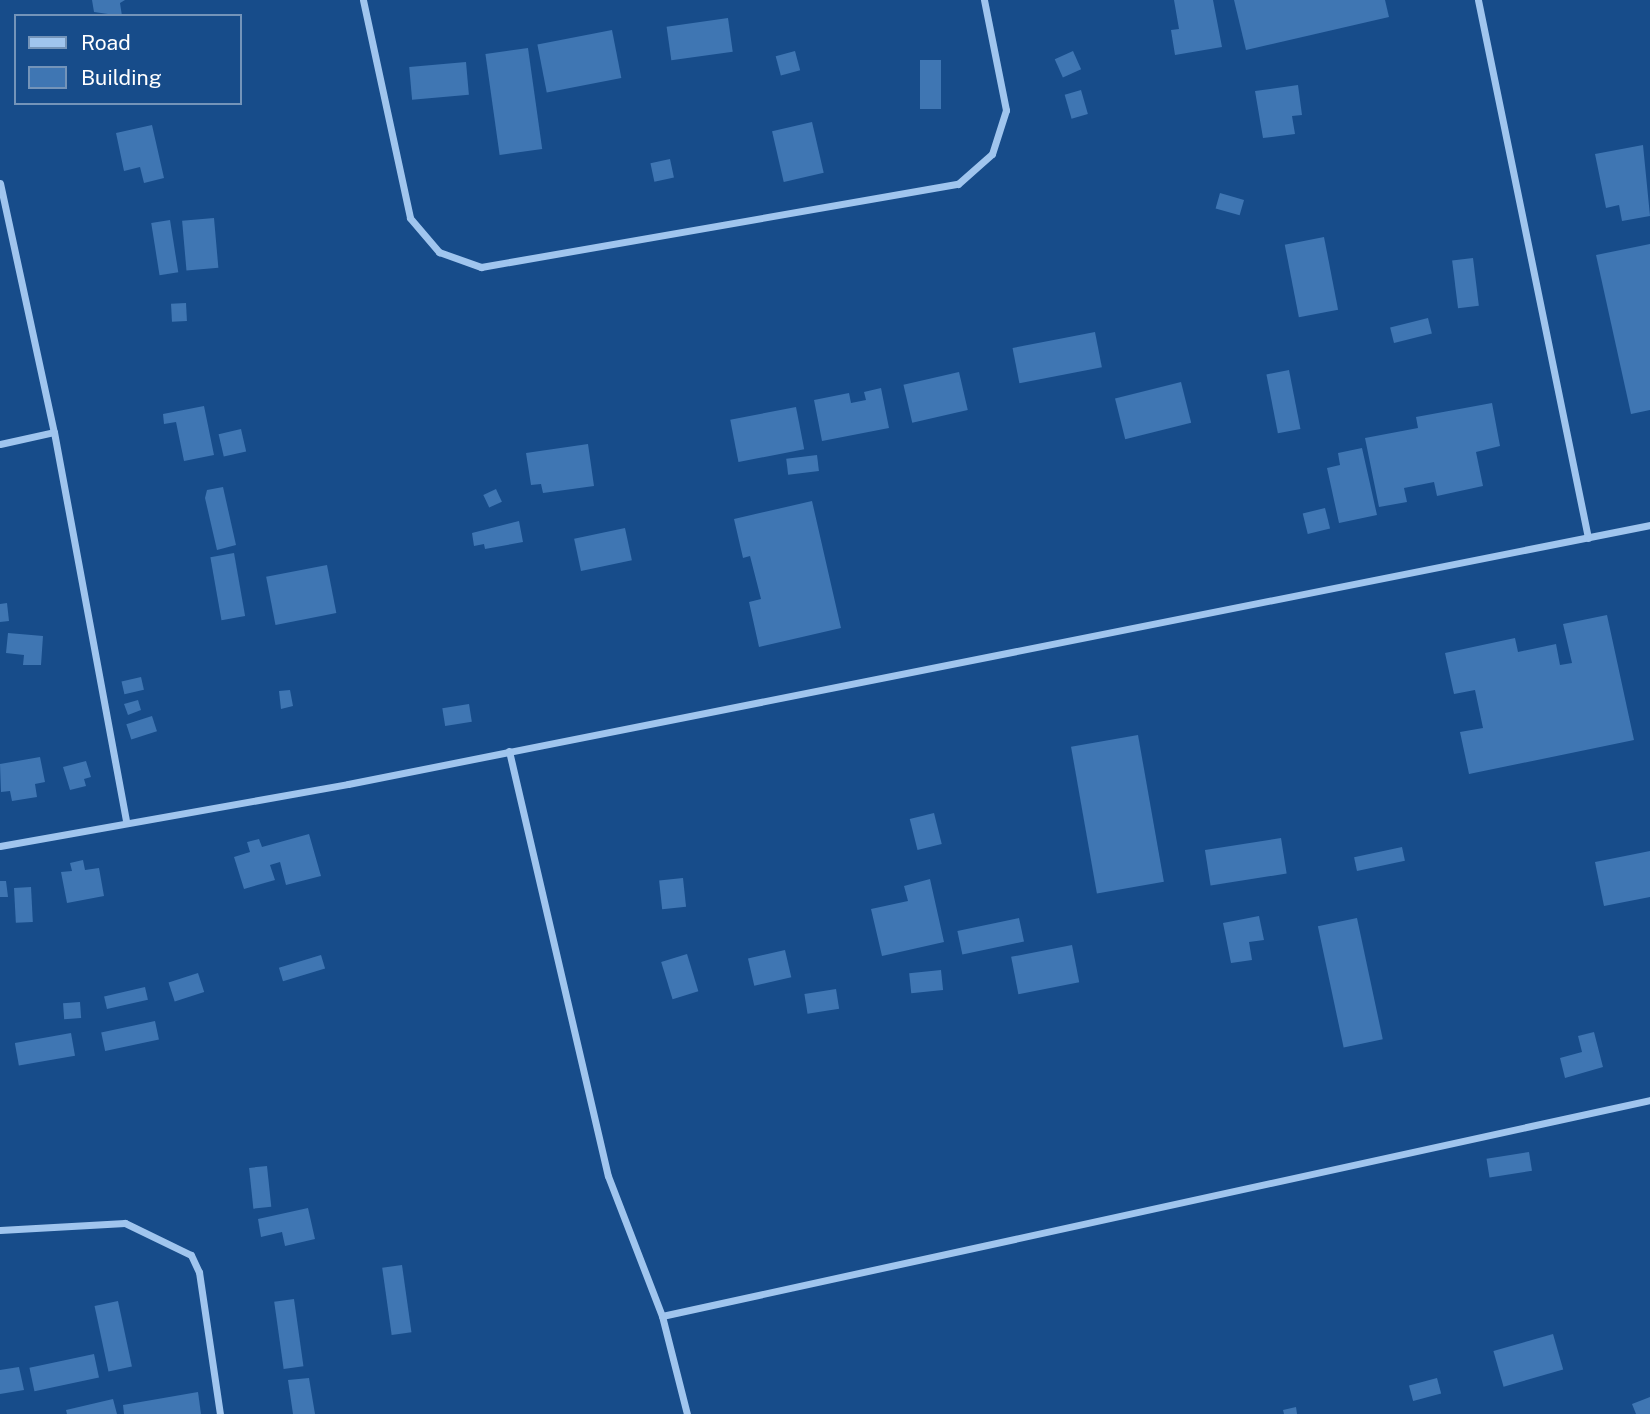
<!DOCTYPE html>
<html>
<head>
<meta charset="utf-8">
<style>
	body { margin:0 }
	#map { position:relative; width:1650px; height:1414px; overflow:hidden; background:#174c8a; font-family:"Public Sans",sans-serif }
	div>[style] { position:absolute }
	.building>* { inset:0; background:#3f76b3; transform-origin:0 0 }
	.street>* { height:7px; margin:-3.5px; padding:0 3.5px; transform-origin:3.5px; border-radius:3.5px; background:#a0c5ee }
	span { translate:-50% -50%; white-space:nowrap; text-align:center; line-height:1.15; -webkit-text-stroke:5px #174c8a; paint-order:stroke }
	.legend { position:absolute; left:14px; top:14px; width:228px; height:91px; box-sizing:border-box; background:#174c8a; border:2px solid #7494b9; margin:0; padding:9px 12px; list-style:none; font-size:21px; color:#fff }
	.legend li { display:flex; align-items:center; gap:14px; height:35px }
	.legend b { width:35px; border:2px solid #7494b9 }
</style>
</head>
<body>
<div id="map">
	<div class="building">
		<i style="clip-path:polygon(92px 0,125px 0,120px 3px,122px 16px,94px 12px)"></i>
		<i style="clip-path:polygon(1174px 0,1213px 0,1222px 47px,1175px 55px,1171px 30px,1179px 29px)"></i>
		<i style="clip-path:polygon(1234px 0,1385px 0,1389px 17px,1246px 50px)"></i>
		<i style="left:728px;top:18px;width:34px;height:62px;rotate:82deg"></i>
		<i style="left:612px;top:30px;width:49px;height:76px;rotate:79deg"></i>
		<i style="left:528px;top:48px;width:102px;height:43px;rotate:82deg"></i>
		<i style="left:795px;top:51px;width:20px;height:20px;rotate:75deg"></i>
		<i style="left:1073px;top:51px;width:20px;height:20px;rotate:66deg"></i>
		<i style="left:920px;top:60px;width:21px;height:49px"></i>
		<i style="left:466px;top:62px;width:33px;height:57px;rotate:85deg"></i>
		<i style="clip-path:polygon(1298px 85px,1302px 115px,1292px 116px,1295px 134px,1263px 138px,1255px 91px)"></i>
		<i style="left:1081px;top:90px;width:25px;height:17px;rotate:74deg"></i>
		<i style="left:812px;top:122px;width:52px;height:41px;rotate:77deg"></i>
		<i style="clip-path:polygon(152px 125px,164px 178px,144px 183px,140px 167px,124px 171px,116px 133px)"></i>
		<i style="clip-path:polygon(1643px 145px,1650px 216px,1622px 221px,1619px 205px,1606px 208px,1595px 154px)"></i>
		<i style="left:670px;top:159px;width:19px;height:20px;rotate:78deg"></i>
		<i style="left:1220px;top:193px;width:25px;height:16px;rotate:16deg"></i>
		<i style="left:214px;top:218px;width:50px;height:32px;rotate:85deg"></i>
		<i style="left:170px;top:220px;width:53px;height:19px;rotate:81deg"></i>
		<i style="left:1324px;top:237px;width:74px;height:40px;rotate:79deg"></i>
		<i style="clip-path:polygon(1650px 244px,1650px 410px,1631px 414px,1596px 255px)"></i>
		<i style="left:1473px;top:258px;width:48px;height:21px;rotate:83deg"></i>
		<i style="left:186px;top:303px;width:18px;height:15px;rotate:87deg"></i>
		<i style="left:1428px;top:318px;width:16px;height:39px;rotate:76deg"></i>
		<i style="left:1095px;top:332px;width:36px;height:84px;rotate:79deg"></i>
		<i style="left:1289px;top:370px;width:60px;height:23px;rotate:79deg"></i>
		<i style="left:959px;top:372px;width:39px;height:57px;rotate:77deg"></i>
		<i style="left:1181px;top:382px;width:42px;height:68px;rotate:76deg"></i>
		<i style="clip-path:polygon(881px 388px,889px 428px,822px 441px,814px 400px,849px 393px,851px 403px,866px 400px,864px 392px)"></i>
		<i style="clip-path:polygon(1492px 403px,1500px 446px,1476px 452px,1483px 486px,1437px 496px,1434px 482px,1404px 488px,1407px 502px,1379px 507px,1365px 438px,1418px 428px,1416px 417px)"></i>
		<i style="clip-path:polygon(204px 406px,214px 455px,184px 461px,176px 422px,164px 424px,163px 414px)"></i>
		<i style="left:796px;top:407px;width:43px;height:67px;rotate:79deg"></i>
		<i style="left:241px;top:429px;width:23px;height:23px;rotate:77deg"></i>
		<i style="clip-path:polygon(588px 444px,594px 486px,543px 493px,541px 484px,531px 485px,526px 453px)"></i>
		<i style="clip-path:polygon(1362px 448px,1377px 515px,1339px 523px,1327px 468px,1340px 465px,1338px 453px)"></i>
		<i style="left:817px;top:455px;width:16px;height:31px;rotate:83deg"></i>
		<i style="clip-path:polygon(223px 487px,236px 545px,217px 550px,205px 498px,207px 490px)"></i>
		<i style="left:496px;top:489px;width:14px;height:14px;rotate:65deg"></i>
		<i style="clip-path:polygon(812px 501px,841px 628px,759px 647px,749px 602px,761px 599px,750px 556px,743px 558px,734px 519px)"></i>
		<i style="left:1325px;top:508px;width:21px;height:23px;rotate:76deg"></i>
		<i style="clip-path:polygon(519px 521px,523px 542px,485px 549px,484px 544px,474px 546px,472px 533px)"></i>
		<i style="left:625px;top:528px;width:33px;height:52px;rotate:78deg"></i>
		<i style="left:234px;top:553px;width:64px;height:24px;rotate:80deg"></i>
		<i style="left:327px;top:565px;width:49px;height:62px;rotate:79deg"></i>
		<i style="clip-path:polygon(7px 603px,9px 621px,0 622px,0 604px)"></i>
		<i style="clip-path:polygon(1607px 615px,1634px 740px,1469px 774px,1460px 732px,1483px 728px,1475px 690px,1454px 694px,1445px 653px,1515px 638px,1518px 652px,1556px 644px,1560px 665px,1572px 663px,1563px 624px)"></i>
		<i style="clip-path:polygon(8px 633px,43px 636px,41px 665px,23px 665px,24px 655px,6px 653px)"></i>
		<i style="left:141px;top:677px;width:13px;height:20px;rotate:77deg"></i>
		<i style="clip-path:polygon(290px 690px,293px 706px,281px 709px,279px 691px)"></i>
		<i style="clip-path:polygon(138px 700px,141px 710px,128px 715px,124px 704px)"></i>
		<i style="left:469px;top:704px;width:18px;height:27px;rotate:81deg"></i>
		<i style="left:152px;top:716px;width:16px;height:27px;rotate:72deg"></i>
		<i style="left:1138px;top:735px;width:149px;height:68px;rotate:80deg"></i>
		<i style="clip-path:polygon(40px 757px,45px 782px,35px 784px,37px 797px,12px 801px,10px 791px,1px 792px,0 764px)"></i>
		<i style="clip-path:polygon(86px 761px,91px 777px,84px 779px,86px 786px,70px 790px,63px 767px)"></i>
		<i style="left:934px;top:813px;width:32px;height:25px;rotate:76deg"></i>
		<i style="clip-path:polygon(309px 834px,321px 876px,286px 885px,280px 862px,270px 865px,275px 880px,244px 889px,234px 857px,250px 852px,247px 842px,259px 839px,262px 847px)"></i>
		<i style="left:1281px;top:838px;width:36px;height:77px;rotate:81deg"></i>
		<i style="left:1402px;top:847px;width:14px;height:49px;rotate:78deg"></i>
		<i style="clip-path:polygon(1650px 851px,1650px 897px,1604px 906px,1595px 862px)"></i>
		<i style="clip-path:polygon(83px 860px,85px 870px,99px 868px,104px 896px,67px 903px,61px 872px,72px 871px,70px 863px)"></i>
		<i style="left:683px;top:878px;width:29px;height:24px;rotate:84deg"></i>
		<i style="clip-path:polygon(930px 879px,944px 942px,882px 956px,871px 909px,908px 901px,904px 886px)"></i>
		<i style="clip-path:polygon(0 881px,6px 881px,8px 897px,0 897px)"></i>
		<i style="left:31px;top:887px;width:35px;height:17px;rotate:87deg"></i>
		<i style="clip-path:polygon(1259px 916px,1264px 940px,1249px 942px,1252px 960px,1231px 963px,1223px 923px)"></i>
		<i style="left:1019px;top:918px;width:24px;height:63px;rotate:78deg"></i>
		<i style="left:1357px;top:918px;width:124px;height:40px;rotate:78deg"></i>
		<i style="left:1072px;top:945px;width:38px;height:62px;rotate:79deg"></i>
		<i style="left:785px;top:950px;width:28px;height:38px;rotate:77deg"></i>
		<i style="left:687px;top:954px;width:39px;height:27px;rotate:73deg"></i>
		<i style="left:321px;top:955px;width:14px;height:44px;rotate:73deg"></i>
		<i style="left:941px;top:970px;width:20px;height:32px;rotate:84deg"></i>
		<i style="left:198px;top:973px;width:20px;height:31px;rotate:72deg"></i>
		<i style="left:145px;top:987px;width:13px;height:42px;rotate:77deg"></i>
		<i style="left:836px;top:989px;width:20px;height:32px;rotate:81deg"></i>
		<i style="left:80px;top:1002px;width:16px;height:17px;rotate:86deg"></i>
		<i style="left:155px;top:1021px;width:19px;height:55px;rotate:78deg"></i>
		<i style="clip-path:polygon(1594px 1032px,1603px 1067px,1565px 1078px,1560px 1058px,1582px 1052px,1578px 1036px)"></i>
		<i style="left:71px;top:1033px;width:23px;height:57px;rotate:80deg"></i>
		<i style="left:1529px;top:1152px;width:19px;height:43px;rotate:81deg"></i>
		<i style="left:267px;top:1166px;width:41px;height:18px;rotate:84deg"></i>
		<i style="clip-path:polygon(308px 1208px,315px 1239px,285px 1246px,282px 1232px,261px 1237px,258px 1219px)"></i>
		<i style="left:402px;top:1265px;width:68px;height:20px;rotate:82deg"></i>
		<i style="left:294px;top:1299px;width:68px;height:20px;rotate:82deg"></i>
		<i style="left:118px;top:1301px;width:67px;height:24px;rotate:78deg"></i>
		<i style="left:1553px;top:1334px;width:37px;height:62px;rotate:74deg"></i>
		<i style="left:94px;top:1354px;width:24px;height:66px;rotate:78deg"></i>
		<i style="clip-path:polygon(19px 1367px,24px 1390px,0 1394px,0 1370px)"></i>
		<i style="clip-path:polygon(309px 1378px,315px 1414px,293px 1414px,288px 1380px)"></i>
		<i style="left:1437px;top:1378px;width:16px;height:29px;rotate:75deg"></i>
		<i style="clip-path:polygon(198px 1392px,201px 1414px,124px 1414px,123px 1405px)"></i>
		<i style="clip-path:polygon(1650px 1397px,1650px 1414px,1636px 1414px,1632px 1404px)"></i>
		<i style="clip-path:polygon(113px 1399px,117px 1414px,67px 1414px,66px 1410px)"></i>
		<i style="clip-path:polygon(1296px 1407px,1297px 1414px,1284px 1414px,1283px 1410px)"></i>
	</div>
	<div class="street">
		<i style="left:363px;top:0;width:223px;rotate:77.8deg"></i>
		<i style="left:410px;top:218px;width:45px;rotate:49.5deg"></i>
		<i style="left:439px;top:252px;width:45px;rotate:19.7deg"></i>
		<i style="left:481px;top:267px;width:484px;rotate:-9.9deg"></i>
		<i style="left:958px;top:184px;width:45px;rotate:-41.4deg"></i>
		<i style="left:992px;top:154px;width:46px;rotate:-72.3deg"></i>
		<i style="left:1006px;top:110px;width:112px;rotate:-101.3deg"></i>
		<i style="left:1478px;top:0;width:549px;rotate:78.44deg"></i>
		<i style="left:0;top:183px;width:255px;rotate:77.8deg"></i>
		<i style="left:54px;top:432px;width:396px;rotate:79.5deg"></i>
		<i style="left:0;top:444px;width:55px;rotate:-12.5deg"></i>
		<i style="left:509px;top:751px;width:436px;rotate:76.9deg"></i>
		<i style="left:608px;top:1176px;width:150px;rotate:68.9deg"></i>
		<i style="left:0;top:846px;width:353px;rotate:-10.1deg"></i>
		<i style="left:348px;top:784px;width:1328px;rotate:-11.25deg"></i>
		<i style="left:0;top:1230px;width:125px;rotate:-3.2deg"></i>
		<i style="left:125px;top:1223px;width:73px;rotate:25.9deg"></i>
		<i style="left:191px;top:1255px;width:19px;rotate:65deg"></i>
		<i style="left:199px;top:1272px;width:144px;rotate:81.6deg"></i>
		<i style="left:687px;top:1414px;width:101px;rotate:-104.3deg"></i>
		<i style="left:662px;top:1316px;width:1011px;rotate:-12.33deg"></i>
	</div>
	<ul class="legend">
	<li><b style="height:9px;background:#a0c5ee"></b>Road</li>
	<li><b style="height:19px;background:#3f76b3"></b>Building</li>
	</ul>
</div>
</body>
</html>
